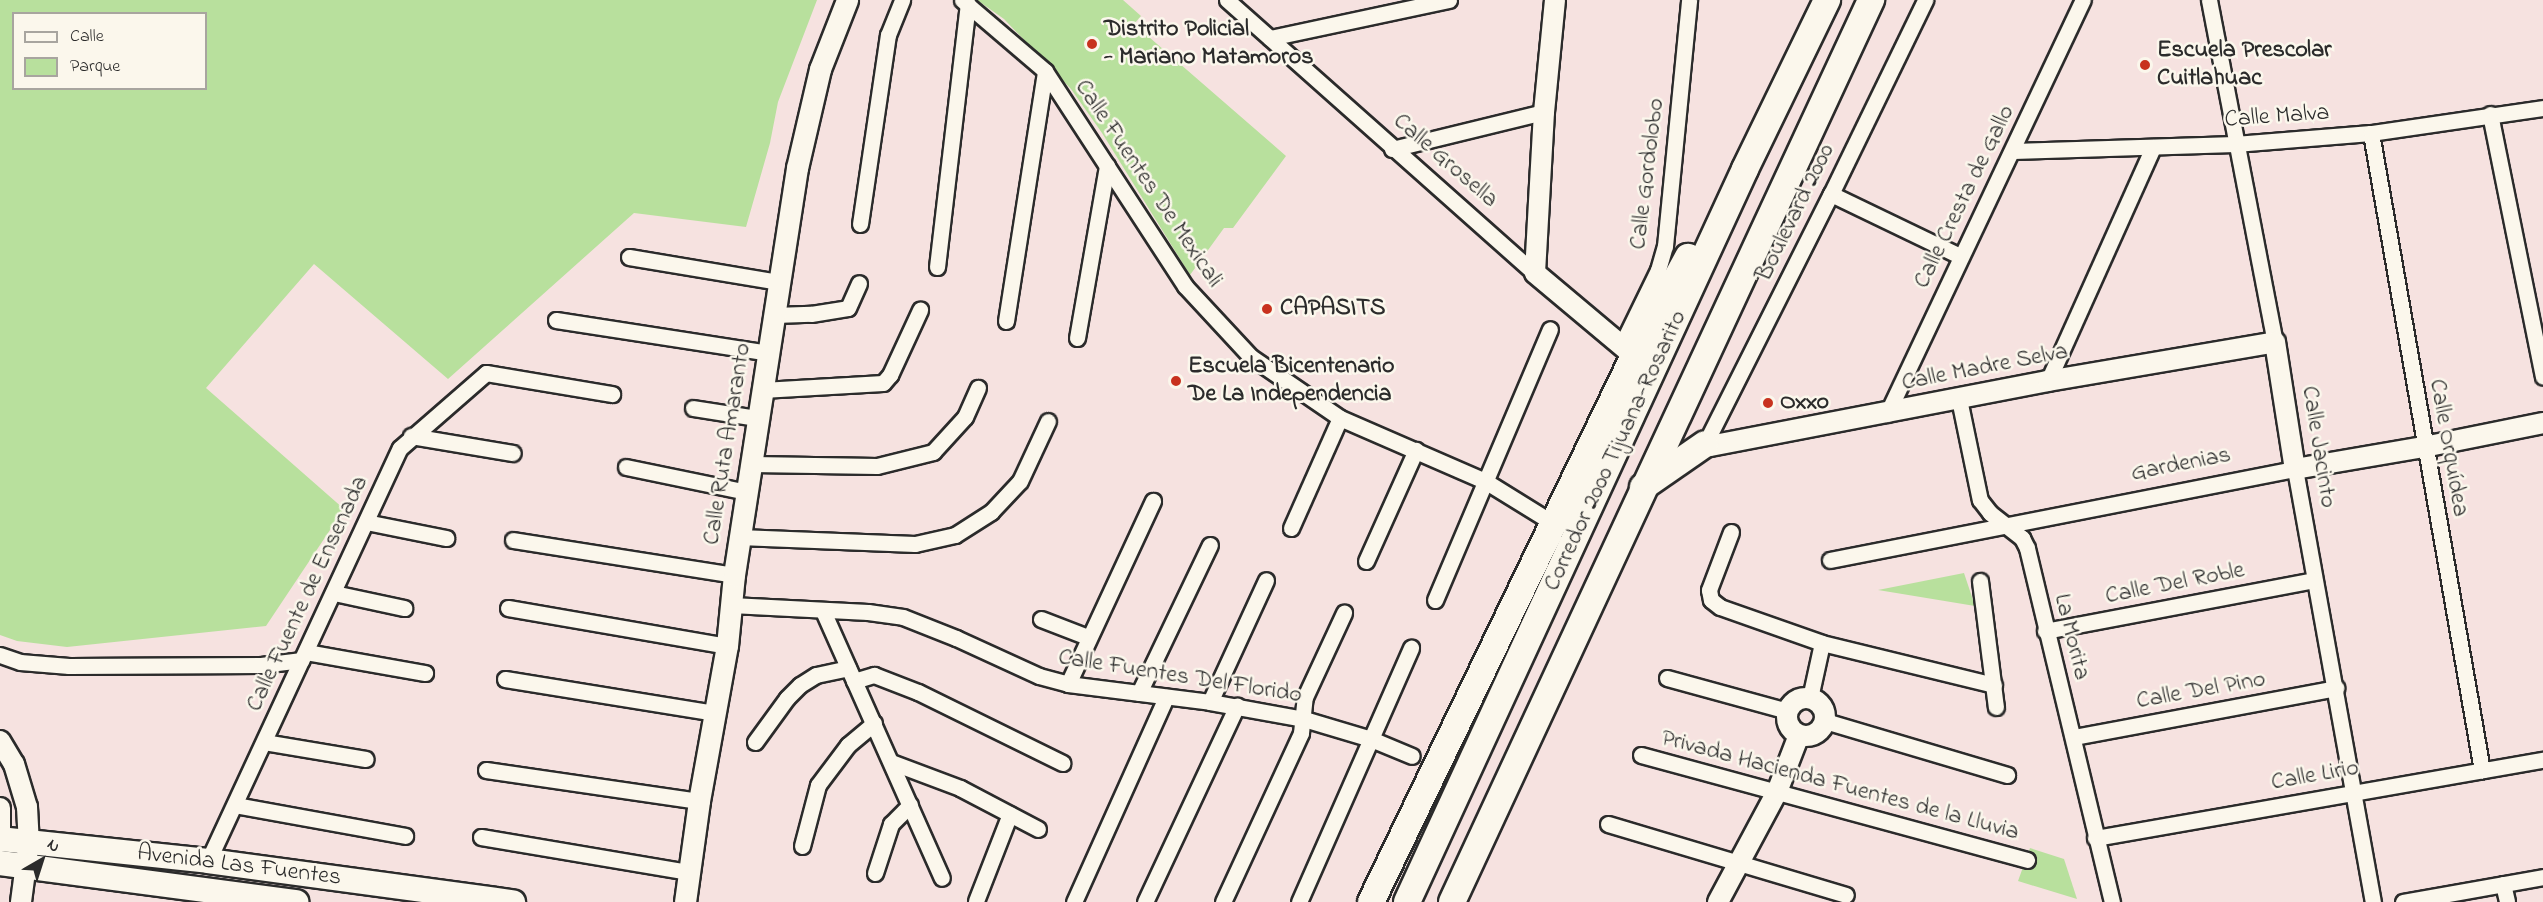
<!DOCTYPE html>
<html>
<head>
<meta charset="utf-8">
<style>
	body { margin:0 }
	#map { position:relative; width:2543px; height:902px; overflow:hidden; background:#f6e2e0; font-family:"Indie Flower",sans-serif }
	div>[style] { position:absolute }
	.green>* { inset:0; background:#b8e09d }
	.roads { filter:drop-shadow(2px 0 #2b2b2b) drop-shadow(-2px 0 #2b2b2b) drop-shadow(0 2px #2b2b2b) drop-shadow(0 -2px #2b2b2b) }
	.minor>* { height:15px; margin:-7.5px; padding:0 7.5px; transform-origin:7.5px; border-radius:7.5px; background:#fbf7ec }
	.tertiary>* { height:20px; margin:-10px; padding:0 10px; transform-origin:10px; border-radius:10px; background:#fbf7ec }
	.tertiary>.ring { margin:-10px; padding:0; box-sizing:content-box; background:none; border:20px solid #fbf7ec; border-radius:50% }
	.secondary>* { height:21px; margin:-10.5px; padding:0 10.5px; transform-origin:10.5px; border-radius:10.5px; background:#fbf7ec }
	.primary>* { height:24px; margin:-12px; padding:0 12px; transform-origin:12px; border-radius:12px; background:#fbf7ec }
	.trunk>* { height:26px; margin:-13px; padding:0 13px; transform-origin:13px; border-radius:13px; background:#fbf7ec }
	.dots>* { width:16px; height:16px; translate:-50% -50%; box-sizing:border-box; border:3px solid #fbf7ec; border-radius:50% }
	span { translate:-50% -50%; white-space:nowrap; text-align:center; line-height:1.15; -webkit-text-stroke:5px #fbf7ec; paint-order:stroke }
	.poi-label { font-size:24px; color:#2b2b2b; font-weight:700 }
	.left { translate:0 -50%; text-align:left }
	.street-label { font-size:24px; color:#2b2b2b }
	.legend { position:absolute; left:12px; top:12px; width:195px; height:78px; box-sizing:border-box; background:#fbf7ec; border:2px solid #a8a59f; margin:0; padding:8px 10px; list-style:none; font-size:18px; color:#2b2b2b }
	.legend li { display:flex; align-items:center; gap:12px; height:30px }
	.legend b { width:30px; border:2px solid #a8a59f }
	.north { position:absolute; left:12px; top:830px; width:60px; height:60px; -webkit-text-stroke:4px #fbf7ec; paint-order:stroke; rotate:39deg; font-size:16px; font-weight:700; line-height:24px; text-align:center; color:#2b2b2b }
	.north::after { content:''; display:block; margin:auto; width:21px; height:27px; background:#2b2b2b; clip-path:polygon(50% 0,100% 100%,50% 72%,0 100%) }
</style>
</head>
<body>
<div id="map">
	<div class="green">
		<i style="clip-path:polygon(evenodd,0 0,817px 0,778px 102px,770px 143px,746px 227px,634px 213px,448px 379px,314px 264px,206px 388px,344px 509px,266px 626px,67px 647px,17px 641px,0 635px,0 0,14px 14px,206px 14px,206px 88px,14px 88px,14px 14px)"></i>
		<i style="clip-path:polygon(977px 0,1123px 0,1141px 16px,1134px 24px,1286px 156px,1233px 228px,1224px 228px,1190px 275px,1102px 133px,1071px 89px,1004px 19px)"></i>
		<i style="clip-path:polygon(1964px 573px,1975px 606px,1878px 590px)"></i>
		<i style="clip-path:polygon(2030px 848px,2064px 859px,2077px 899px,2018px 881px)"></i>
	</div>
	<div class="roads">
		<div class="minor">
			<i style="left:962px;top:0;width:109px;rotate:40.5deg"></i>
			<i style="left:1045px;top:71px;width:257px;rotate:56.9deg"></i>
			<i style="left:1185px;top:286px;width:97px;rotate:47.1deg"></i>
			<i style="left:1251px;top:357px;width:108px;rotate:34.4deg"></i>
			<i style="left:1340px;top:418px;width:158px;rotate:23.5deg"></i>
			<i style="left:1485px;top:481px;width:80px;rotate:31.7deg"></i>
			<i style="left:1227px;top:0;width:412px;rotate:41.6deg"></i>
			<i style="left:2209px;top:0;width:348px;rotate:79.1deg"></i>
			<i style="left:1270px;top:38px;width:183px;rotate:-12deg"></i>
			<i style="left:2490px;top:114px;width:268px;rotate:78.6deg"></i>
			<i style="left:2371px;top:133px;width:647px;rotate:80.12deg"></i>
			<i style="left:1392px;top:149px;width:156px;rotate:-13.7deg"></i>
			<i style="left:2013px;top:151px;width:222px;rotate:-1.8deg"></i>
			<i style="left:2235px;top:144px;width:136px;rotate:-4.6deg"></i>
			<i style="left:2371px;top:133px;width:174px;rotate:-8.3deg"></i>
			<i style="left:1831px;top:194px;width:143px;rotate:25.7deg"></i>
			<i style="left:860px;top:224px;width:191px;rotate:-81.6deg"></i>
			<i style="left:888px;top:35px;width:38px;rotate:-68deg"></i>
			<i style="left:629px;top:257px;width:151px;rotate:9.5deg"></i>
			<i style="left:937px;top:267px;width:265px;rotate:-83.3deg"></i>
			<i style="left:774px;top:315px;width:37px;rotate:-2deg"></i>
			<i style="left:811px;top:314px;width:37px;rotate:-9deg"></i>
			<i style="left:848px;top:308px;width:27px;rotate:-66deg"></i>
			<i style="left:556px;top:320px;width:215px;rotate:8.8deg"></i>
			<i style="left:1006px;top:321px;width:253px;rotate:-81.1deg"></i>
			<i style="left:1077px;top:338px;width:175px;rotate:-80.1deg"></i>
			<i style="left:1621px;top:346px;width:85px;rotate:-64deg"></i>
			<i style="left:1658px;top:270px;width:25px;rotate:-74deg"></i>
			<i style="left:1665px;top:246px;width:247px;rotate:-84.4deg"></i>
			<i style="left:2048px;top:381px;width:256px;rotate:-65.8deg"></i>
			<i style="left:762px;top:390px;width:121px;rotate:-3.3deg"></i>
			<i style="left:883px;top:383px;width:11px;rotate:-49deg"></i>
			<i style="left:890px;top:375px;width:72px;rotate:-65.2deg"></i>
			<i style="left:1959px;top:399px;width:103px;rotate:78.3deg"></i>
			<i style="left:1980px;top:500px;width:16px;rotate:52deg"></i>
			<i style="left:1990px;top:513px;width:41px;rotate:38deg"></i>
			<i style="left:2022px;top:538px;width:11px;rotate:63deg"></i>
			<i style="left:2027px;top:548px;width:364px;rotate:76.5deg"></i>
			<i style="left:693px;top:408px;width:65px;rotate:8.9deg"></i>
			<i style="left:1887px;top:414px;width:458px;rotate:-64.7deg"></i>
			<i style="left:411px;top:436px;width:103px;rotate:9.5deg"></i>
			<i style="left:1705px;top:444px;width:280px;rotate:-63.3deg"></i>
			<i style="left:1831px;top:194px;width:216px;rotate:-64.1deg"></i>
			<i style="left:752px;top:464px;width:125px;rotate:0.9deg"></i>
			<i style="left:877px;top:466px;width:58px;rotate:-14deg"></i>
			<i style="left:933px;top:452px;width:47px;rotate:-47.6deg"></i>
			<i style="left:965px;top:417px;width:32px;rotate:-66deg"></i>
			<i style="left:626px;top:467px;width:124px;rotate:11.7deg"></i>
			<i style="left:366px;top:522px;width:82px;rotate:11.3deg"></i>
			<i style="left:1291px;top:528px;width:120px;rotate:-66deg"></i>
			<i style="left:1731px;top:532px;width:62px;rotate:110.8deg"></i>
			<i style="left:1709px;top:590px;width:10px;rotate:79deg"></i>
			<i style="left:1711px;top:600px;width:11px;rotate:38deg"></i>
			<i style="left:1720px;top:607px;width:108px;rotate:19.4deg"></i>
			<i style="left:1822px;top:643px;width:177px;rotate:13.7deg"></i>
			<i style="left:739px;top:537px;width:176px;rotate:2.3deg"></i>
			<i style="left:915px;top:544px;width:41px;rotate:-12.7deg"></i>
			<i style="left:955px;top:535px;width:43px;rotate:-32.6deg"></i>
			<i style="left:991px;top:512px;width:42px;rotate:-46.9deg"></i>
			<i style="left:1020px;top:481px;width:66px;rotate:-65deg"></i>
			<i style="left:513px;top:540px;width:224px;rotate:9deg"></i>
			<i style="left:1830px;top:560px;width:474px;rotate:-11.1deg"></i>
			<i style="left:2295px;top:469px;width:440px;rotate:79.8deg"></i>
			<i style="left:1366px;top:561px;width:122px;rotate:-65.8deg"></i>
			<i style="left:1980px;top:581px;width:127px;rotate:82.8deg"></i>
			<i style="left:334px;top:593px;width:72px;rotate:12.1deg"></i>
			<i style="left:1435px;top:600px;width:294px;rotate:-67deg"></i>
			<i style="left:731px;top:605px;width:137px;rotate:2.9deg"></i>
			<i style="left:868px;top:612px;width:35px;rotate:8deg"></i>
			<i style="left:903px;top:617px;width:57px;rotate:21.6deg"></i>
			<i style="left:956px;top:638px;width:91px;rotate:24.6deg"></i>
			<i style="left:1039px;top:676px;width:30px;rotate:15deg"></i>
			<i style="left:1068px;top:684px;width:143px;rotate:7.2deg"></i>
			<i style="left:1210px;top:702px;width:96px;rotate:10.3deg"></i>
			<i style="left:1304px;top:719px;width:70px;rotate:16.6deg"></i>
			<i style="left:1371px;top:739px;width:44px;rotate:22.5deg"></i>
			<i style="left:508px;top:608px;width:222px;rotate:9.8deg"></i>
			<i style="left:823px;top:611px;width:292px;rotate:66deg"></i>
			<i style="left:1041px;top:619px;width:50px;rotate:21deg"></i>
			<i style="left:2045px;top:631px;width:274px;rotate:-10.7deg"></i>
			<i style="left:306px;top:652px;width:121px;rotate:10deg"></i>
			<i style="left:0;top:655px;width:21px;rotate:19deg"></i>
			<i style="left:20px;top:662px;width:49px;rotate:4.7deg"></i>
			<i style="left:69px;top:666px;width:192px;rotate:-0.3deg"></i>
			<i style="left:261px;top:665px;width:41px;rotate:-7deg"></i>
			<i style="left:1667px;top:678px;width:125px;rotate:15.3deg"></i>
			<i style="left:505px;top:679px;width:212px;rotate:9.2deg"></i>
			<i style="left:854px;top:681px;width:21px;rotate:-17deg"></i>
			<i style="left:874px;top:675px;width:47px;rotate:21.1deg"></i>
			<i style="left:918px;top:692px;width:161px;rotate:26.2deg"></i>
			<i style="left:1068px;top:684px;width:202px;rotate:-65.1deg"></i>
			<i style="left:1139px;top:693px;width:164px;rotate:-64.4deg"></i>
			<i style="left:1810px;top:698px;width:56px;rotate:-77.7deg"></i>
			<i style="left:1210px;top:702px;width:134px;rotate:-65.3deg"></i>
			<i style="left:1825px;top:721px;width:190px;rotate:16.5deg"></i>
			<i style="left:2074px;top:737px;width:267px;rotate:-10.6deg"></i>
			<i style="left:264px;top:742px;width:103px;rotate:9.5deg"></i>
			<i style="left:755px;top:742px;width:54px;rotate:-54deg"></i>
			<i style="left:787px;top:698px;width:18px;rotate:-45deg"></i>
			<i style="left:800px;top:685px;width:19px;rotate:-32deg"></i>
			<i style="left:816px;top:675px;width:33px;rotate:-12deg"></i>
			<i style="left:1641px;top:755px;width:400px;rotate:15.2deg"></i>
			<i style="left:891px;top:762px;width:74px;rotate:20.6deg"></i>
			<i style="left:960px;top:788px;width:88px;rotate:27.7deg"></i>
			<i style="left:486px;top:770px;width:215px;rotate:8.3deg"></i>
			<i style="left:235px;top:805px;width:173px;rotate:10.3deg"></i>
			<i style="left:1608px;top:824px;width:248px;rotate:16.6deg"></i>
			<i style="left:481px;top:837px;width:211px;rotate:9.6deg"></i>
			<i style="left:2095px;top:838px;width:455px;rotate:-9.9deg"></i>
			<i style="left:802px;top:846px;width:63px;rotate:-75.3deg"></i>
			<i style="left:818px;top:785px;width:50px;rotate:-53.1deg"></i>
			<i style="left:848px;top:745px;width:34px;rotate:-40deg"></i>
			<i style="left:208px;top:861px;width:455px;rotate:-65.1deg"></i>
			<i style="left:400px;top:448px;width:114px;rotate:-41.1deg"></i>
			<i style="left:486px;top:373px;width:128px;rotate:9.5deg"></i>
			<i style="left:875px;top:873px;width:52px;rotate:-71.9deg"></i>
			<i style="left:891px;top:824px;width:27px;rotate:-45deg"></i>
			<i style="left:2503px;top:884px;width:18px;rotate:77deg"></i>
			<i style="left:976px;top:901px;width:93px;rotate:-68.7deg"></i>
			<i style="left:1074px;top:902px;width:225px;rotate:-65.8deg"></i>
			<i style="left:1145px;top:902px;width:217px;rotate:-64.9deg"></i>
			<i style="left:1223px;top:902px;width:186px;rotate:-65.2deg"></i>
			<i style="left:1301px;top:733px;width:36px;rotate:-84deg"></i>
			<i style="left:1305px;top:697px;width:93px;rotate:-65.1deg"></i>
			<i style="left:1299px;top:902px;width:278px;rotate:-66.2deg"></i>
			<i style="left:2403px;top:902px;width:142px;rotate:-10.1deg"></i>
		</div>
		<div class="tertiary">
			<i style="left:1555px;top:0;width:113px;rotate:95.6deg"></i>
			<i style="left:1544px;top:112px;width:161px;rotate:93.2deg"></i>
			<i style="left:1535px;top:273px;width:129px;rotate:40deg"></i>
			<i style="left:1705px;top:444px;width:5px;rotate:22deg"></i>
			<i style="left:1710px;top:446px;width:344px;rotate:-10.9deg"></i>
			<i style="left:2048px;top:381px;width:230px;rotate:-9.7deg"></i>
			<i style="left:2275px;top:342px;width:129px;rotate:81.1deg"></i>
			<i style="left:2295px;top:469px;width:131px;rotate:-9.7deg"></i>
			<i style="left:2424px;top:447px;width:121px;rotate:-11.4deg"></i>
			<i class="ring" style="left:1787px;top:698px;width:18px;height:18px"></i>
			<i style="left:0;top:741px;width:27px;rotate:59deg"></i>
			<i style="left:14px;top:764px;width:45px;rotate:73.2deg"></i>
			<i style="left:27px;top:807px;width:34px;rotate:87deg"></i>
			<i style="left:29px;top:841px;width:62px;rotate:97.5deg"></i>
			<i style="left:0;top:808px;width:25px;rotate:90deg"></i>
			<i style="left:1718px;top:902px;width:125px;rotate:-61.8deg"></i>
			<i style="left:1777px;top:792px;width:61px;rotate:-68.9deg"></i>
		</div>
		<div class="secondary">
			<i style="left:685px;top:902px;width:102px;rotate:-82.1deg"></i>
			<i style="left:699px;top:801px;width:158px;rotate:-79.8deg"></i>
			<i style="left:727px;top:646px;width:71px;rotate:-84.4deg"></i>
			<i style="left:734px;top:575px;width:412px;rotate:-81.2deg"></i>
			<i style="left:797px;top:168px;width:102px;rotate:-76.9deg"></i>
			<i style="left:820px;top:69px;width:74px;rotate:-68.6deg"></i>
		</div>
		<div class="primary">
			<i style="left:0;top:839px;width:209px;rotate:6deg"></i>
			<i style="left:208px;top:861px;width:308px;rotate:7.7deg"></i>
			<i style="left:0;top:863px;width:299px;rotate:7.5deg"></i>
		</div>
		<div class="trunk">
			<i style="left:1643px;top:487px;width:75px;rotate:-34.7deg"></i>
			<i style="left:1371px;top:902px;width:606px;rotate:-64.28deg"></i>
			<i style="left:1634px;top:356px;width:113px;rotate:-61.4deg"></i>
			<i style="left:1407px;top:902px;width:807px;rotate:-65.24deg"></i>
			<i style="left:1745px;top:169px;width:188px;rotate:-64.1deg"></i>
			<i style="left:1452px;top:902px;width:995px;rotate:-65.08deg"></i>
		</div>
	</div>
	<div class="dots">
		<i style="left:1092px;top:44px;background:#c8321e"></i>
		<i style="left:2145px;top:65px;background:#c8321e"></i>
		<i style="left:1267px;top:309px;background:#c8321e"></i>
		<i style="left:1176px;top:381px;background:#c8321e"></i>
		<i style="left:1768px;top:403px;background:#c8321e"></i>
	</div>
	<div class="poi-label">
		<span class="left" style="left:1104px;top:44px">Distrito Policial<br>- Mariano Matamoros</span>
		<span class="left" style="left:2157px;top:65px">Escuela Prescolar<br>Cuitlahuac</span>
		<span class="left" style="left:1280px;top:309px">CAPASITS</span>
		<span class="left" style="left:1188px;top:381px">Escuela Bicentenario<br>De La Independencia</span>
		<span class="left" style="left:1780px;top:403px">Oxxo</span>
	</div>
	<div class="street-label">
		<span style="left:2277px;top:117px;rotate:-4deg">Calle Malva</span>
		<span style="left:1445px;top:161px;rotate:41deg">Calle Grosella</span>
		<span style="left:1648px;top:174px;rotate:-83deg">Calle Gordolobo</span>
		<span style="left:1148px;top:184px;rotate:56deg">Calle Fuentes De Mexicali</span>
		<span style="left:1965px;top:197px;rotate:-64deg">Calle Cresta de Gallo</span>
		<span style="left:1796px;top:213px;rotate:-64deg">Boulevard 2000</span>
		<span style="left:1985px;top:368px;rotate:-11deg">Calle Madre Selva</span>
		<span style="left:728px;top:444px;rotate:-81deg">Calle Ruta Amaranto</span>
		<span style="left:2318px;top:447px;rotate:81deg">Calle Jacinto</span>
		<span style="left:2448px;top:448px;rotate:80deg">Calle Orquídea</span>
		<span style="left:1616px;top:451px;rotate:-65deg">Corredor 2000 Tijuana-Rosarito</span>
		<span style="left:2181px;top:465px;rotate:-11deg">Gardenias</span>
		<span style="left:2175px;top:584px;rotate:-11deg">Calle Del Roble</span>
		<span style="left:308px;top:594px;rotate:-65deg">Calle Fuente de Ensenada</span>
		<span style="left:2071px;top:637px;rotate:76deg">La Morita</span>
		<span style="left:1180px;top:677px;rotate:9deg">Calle Fuentes Del Florido</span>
		<span style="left:2201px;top:691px;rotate:-10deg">Calle Del Pino</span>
		<span style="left:2315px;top:776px;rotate:-10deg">Calle Lirio</span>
		<span style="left:1840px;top:786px;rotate:15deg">Privada Hacienda Fuentes de la Lluvia</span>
		<span style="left:239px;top:866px;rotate:7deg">Avenida Las Fuentes</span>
	</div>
	<ul class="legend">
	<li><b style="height:8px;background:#fbf7ec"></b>Calle</li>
	<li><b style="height:16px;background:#b8e09d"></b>Parque</li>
	</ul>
	<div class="north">N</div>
</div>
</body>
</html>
